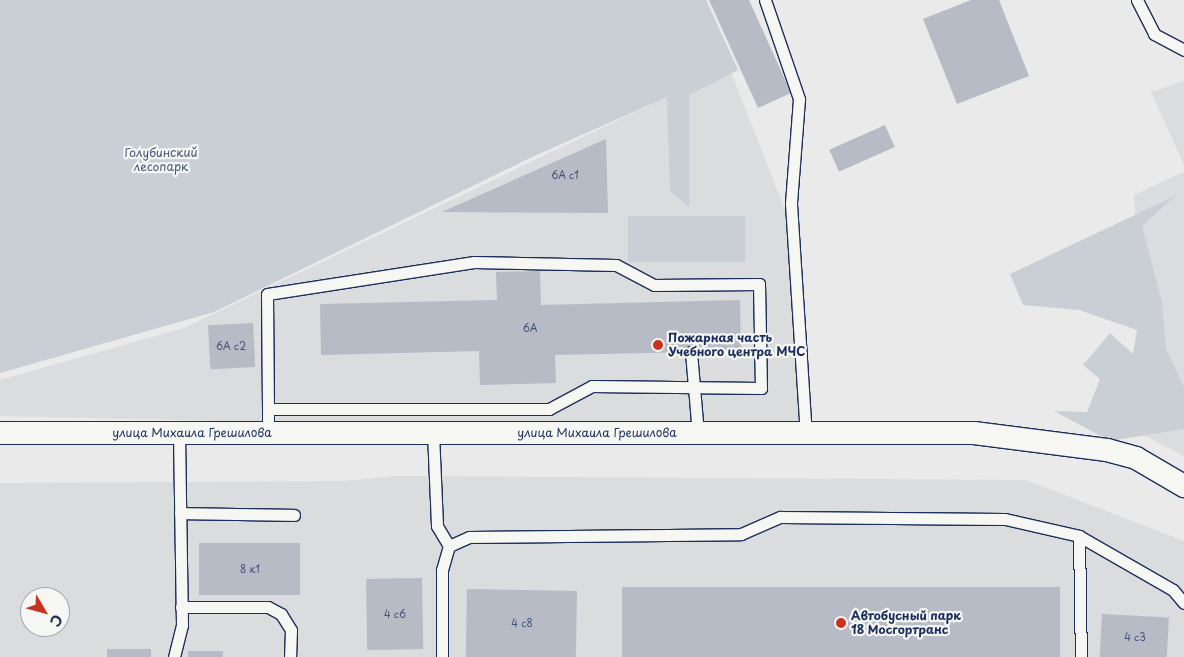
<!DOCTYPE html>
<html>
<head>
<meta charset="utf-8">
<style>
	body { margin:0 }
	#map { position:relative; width:1184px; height:657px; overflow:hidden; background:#e9eae9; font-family:"Playpen Sans",sans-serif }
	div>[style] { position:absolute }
	.built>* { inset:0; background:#dadcde }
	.green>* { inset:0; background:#caced5; transform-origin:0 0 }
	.building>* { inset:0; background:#b6bbc6; transform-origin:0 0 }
	.roads { filter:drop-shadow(1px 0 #1b2f5e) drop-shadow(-1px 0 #1b2f5e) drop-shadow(0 1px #1b2f5e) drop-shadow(0 -1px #1b2f5e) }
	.service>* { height:11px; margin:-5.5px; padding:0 5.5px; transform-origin:5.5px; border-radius:5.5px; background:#f6f6f2 }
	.minor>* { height:22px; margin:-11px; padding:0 11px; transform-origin:11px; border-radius:11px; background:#f6f6f2 }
	.dots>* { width:14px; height:14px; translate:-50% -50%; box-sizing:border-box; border:2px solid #f6f6f2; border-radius:50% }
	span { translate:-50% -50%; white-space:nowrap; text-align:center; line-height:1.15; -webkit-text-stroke:4.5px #f6f6f2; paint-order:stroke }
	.number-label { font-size:10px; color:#425278 }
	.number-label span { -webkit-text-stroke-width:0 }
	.park-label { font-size:12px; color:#47577c }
	.poi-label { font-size:12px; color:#1b2f5e; font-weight:700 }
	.left { translate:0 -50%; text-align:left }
	.street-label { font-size:12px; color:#1b2f5e }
	.north { position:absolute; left:20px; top:587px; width:50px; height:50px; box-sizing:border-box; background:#f6f6f2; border:1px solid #9ea6b7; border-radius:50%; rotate:127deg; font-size:14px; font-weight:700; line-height:20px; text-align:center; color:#1b2f5e }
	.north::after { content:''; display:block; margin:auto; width:18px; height:22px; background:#c8321e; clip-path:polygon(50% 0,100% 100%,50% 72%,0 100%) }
</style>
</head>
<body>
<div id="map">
	<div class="built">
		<i style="clip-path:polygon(729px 67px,787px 215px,801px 421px,268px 422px,0 416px,0 380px,184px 328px)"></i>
		<i style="clip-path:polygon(1184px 81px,1184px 165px,1151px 92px)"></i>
		<i style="clip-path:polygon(1184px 172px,1184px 456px,1146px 436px,1134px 195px)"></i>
		<i style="clip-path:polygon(evenodd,397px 476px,1026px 480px,1184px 541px,1184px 657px,0 657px,0 483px,343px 481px,397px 476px,30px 597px,60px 597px,60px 627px,30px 627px,30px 597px)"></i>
	</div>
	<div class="green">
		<i style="clip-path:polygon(0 0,706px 0,738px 70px,689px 95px,689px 207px,670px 191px,667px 97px,530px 158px,214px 312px,0 373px)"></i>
		<i style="clip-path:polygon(1175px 196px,1142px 226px,1162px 303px,1166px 349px,1184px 387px,1184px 429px,1110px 441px,1054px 411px,1087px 412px,1100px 379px,1083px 365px,1110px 333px,1133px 354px,1137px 330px,1079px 310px,1023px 305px,1010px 274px)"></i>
		<i style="left:628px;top:216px;width:117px;height:46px"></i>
	</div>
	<div class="building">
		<i style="clip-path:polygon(709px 0,749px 0,791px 93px,758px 108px)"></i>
		<i style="clip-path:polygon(971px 0,999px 0,1029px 76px,957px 104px,923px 19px)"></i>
		<i style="left:885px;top:125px;width:24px;height:61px;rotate:66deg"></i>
		<i style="clip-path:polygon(606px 139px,608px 213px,442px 212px)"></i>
		<i style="clip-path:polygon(540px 271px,541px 305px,740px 300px,741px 351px,555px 355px,556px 383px,480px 385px,479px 351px,321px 355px,320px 304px,497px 300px,496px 272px)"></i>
		<i style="left:253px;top:323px;width:44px;height:45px;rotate:87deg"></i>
		<i style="left:199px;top:543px;width:101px;height:52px"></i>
		<i style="left:422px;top:578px;width:71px;height:56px;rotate:89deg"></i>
		<i style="left:622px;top:587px;width:438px;height:70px"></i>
		<i style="left:467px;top:589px;width:110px;height:68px;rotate:1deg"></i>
		<i style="left:1102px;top:614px;width:67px;height:43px;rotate:3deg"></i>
		<i style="left:151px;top:649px;width:8px;height:44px;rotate:90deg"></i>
		<i style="left:188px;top:651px;width:35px;height:6px"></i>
	</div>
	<div class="roads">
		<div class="service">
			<i style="left:765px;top:0;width:105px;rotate:71deg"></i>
			<i style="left:799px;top:99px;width:105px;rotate:94.4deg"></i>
			<i style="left:791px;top:204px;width:229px;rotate:86.3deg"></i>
			<i style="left:1137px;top:0;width:38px;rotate:63deg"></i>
			<i style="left:1154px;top:34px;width:34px;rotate:28deg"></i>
			<i style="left:691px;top:352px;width:81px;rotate:85.1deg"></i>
			<i style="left:268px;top:409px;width:281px"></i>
			<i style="left:549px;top:409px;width:49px;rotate:-28.1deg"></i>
			<i style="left:592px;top:386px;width:169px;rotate:0.7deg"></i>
			<i style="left:761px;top:388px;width:104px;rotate:-91.1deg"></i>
			<i style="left:759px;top:284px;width:105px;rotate:179.5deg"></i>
			<i style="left:654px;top:285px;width:43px;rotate:-152.2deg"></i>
			<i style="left:616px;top:265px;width:142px;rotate:-178.8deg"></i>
			<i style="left:474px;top:262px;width:209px;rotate:171.2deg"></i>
			<i style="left:267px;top:294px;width:115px;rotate:89.5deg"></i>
			<i style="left:268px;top:409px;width:13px;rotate:90deg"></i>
			<i style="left:268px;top:422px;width:11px;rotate:85deg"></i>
			<i style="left:433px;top:433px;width:93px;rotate:87.5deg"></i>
			<i style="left:437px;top:526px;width:23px;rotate:59deg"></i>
			<i style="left:180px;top:513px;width:114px;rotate:1deg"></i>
			<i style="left:1079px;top:536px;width:121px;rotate:89.1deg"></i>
			<i style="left:181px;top:607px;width:87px"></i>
			<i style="left:268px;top:607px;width:15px;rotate:28deg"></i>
			<i style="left:281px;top:614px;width:19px;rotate:58deg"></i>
			<i style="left:291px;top:630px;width:27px;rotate:92deg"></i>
			<i style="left:174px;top:657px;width:33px;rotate:-76deg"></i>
			<i style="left:182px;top:625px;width:192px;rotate:-90.9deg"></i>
			<i style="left:442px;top:657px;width:87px;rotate:-90deg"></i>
			<i style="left:442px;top:570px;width:25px;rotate:-74deg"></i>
			<i style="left:449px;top:546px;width:22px;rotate:-24deg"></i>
			<i style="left:469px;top:537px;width:272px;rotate:-0.6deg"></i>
			<i style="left:741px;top:534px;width:43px;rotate:-23.6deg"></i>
			<i style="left:780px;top:517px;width:225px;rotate:0.5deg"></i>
			<i style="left:1005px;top:519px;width:76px;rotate:12.9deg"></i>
			<i style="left:1079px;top:536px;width:108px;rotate:29.9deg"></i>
			<i style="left:1173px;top:590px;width:17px;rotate:50deg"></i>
		</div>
		<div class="minor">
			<i style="left:0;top:433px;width:974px"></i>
			<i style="left:974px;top:433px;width:134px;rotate:7.3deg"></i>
			<i style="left:1107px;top:450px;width:30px;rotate:15deg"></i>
			<i style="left:1136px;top:458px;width:56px;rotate:30.3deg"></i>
		</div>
	</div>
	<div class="dots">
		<i style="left:658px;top:345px;background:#c8321e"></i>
		<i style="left:841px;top:623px;background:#c8321e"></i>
	</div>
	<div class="number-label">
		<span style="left:565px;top:175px">6А с1</span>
		<span style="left:530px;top:328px">6А</span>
		<span style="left:231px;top:346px">6А с2</span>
		<span style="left:250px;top:569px">8 к1</span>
		<span style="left:395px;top:614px">4 с6</span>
		<span style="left:522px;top:623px">4 с8</span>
		<span style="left:1135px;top:637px">4 с3</span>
	</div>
	<div class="park-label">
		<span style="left:161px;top:160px">Голубинский<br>лесопарк</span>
	</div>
	<div class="poi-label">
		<span class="left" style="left:668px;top:345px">Пожарная часть<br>Учебного центра МЧС</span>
		<span class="left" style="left:851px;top:623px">Автобусный парк<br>18 Мосгортранс</span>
	</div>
	<div class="street-label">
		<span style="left:192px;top:433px">улица Михаила Грешилова</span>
		<span style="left:597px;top:433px">улица Михаила Грешилова</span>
	</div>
	<div class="north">С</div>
</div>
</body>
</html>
